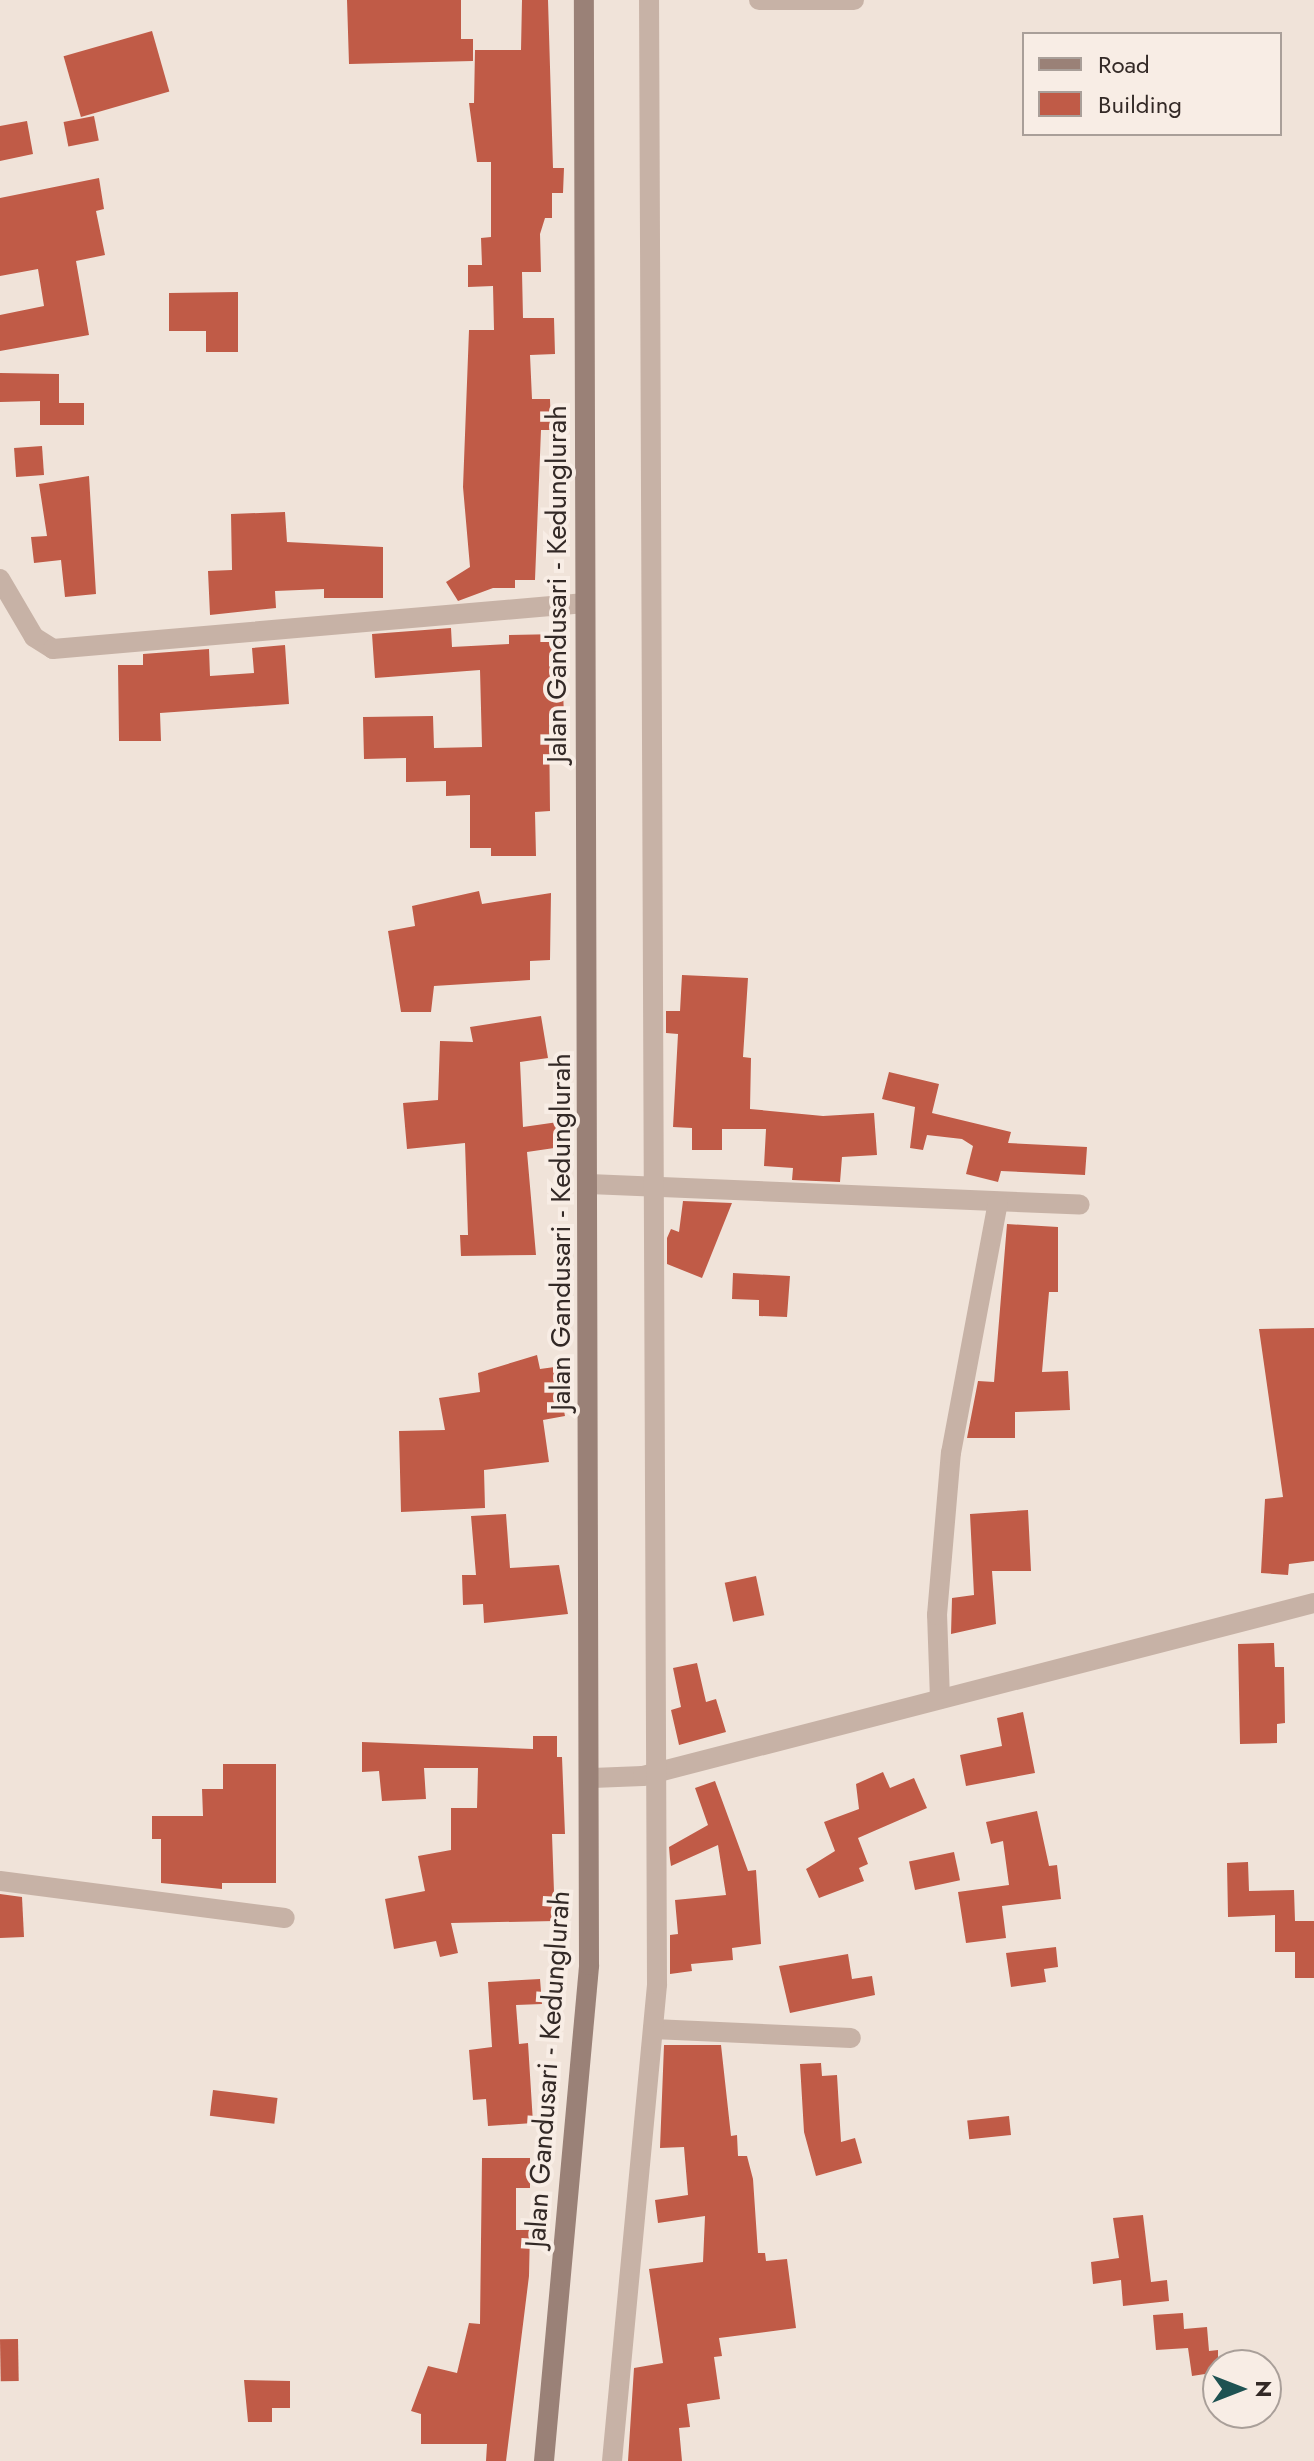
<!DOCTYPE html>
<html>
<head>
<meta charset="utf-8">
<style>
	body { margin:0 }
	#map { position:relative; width:1314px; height:2461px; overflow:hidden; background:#f0e3d9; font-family:Jost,sans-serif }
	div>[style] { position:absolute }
	.building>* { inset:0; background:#c05b47; transform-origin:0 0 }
	.street>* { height:20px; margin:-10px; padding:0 10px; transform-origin:10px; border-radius:10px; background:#c7b2a6 }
	.secondary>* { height:20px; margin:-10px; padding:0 10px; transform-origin:10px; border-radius:10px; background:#9a8177 }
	span { translate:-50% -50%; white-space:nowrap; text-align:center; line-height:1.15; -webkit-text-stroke:8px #f8ede5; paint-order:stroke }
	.street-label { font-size:28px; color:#332926 }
	.legend { position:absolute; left:1022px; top:32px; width:260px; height:104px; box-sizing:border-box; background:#f8ede5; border:2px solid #a99f99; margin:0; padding:10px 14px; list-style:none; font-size:24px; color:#332926 }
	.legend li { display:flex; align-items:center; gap:16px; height:40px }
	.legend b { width:40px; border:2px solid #a99f99 }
	.north { position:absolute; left:1202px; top:2349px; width:80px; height:80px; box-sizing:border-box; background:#f8ede5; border:2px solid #a99f99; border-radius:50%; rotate:90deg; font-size:22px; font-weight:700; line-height:32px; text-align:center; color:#332926 }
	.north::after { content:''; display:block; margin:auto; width:28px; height:36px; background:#1e5252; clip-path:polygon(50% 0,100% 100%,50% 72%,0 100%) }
</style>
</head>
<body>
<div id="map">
	<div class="building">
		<i style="clip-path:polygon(347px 0,461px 0,461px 39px,473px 39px,473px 61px,349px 64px)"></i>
		<i style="clip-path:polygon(522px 0,548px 0,553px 168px,564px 168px,563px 193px,552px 193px,552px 218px,545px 218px,540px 234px,541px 272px,522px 272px,523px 318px,554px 318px,555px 354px,530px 355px,532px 399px,550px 399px,551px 430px,541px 430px,535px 580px,515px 580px,515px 588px,493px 588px,458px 601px,446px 582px,470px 567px,463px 487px,469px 330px,494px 330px,493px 286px,468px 287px,468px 265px,482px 265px,481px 238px,491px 237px,491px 162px,477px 162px,469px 103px,474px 103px,475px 50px,521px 50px)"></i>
		<i style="left:152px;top:31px;width:63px;height:92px;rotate:74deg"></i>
		<i style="left:94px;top:116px;width:25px;height:31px;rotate:79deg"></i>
		<i style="clip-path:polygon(27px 121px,33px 154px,0 161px,0 126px)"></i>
		<i style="clip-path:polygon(99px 178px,104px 209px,96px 211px,105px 255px,76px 261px,89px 335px,0 351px,0 315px,44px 306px,38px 269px,0 276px,0 198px)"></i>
		<i style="clip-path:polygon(238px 292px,238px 352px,206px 352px,206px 331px,169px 331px,169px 293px)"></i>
		<i style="clip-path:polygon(0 373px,59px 374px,59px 403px,84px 403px,84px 425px,40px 425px,40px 401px,0 402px)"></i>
		<i style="left:42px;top:446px;width:29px;height:28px;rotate:86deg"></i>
		<i style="clip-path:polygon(89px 476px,96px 594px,65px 597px,61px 560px,34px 563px,31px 537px,47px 536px,39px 484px)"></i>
		<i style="clip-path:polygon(285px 512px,287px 542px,383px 547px,383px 598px,324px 598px,324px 589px,275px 591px,276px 608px,210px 615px,208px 571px,232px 570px,231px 514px)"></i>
		<i style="clip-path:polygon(451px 628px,452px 647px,509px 644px,509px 635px,561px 634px,564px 717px,549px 717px,550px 811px,535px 812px,536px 856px,491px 856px,491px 848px,470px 848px,470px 795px,446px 796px,446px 781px,406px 782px,406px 758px,364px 759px,363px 717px,433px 716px,434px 748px,482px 747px,480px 670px,375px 678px,372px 634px)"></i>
		<i style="clip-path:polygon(285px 645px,289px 704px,160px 713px,161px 741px,119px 741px,118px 665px,143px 665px,143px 654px,209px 649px,210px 676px,254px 673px,252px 648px)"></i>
		<i style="clip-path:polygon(479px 891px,482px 904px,551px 893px,550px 960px,530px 961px,530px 980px,434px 986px,431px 1012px,401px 1012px,388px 931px,415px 926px,412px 906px)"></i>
		<i style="clip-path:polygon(682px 975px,748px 978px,743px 1057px,751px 1058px,750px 1109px,823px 1116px,874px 1113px,877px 1155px,842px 1157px,840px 1182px,792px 1180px,793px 1168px,764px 1166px,766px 1129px,722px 1129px,722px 1150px,692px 1150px,692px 1128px,673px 1127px,678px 1034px,666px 1033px,666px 1011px,680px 1011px)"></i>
		<i style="clip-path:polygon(541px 1016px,548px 1058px,520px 1062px,523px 1127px,558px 1122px,561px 1147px,527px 1152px,536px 1255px,461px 1256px,460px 1235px,468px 1235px,465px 1143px,407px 1149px,403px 1103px,438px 1100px,440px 1041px,473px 1042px,470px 1027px)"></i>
		<i style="clip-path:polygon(889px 1072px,939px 1084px,932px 1113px,1011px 1132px,1008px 1143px,1087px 1147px,1085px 1175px,1001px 1171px,998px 1182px,966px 1174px,973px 1146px,962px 1139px,927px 1135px,923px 1150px,910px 1148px,915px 1107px,882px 1099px)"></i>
		<i style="clip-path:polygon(683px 1201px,732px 1203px,702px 1278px,667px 1264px,667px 1238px,671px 1229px,679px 1232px)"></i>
		<i style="clip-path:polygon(1007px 1224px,1058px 1227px,1058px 1292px,1049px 1292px,1042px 1372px,1068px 1371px,1070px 1410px,1015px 1412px,1015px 1438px,967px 1438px,978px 1381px,994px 1382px)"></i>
		<i style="clip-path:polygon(733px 1273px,790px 1276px,787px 1317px,759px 1316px,759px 1300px,732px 1299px)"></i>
		<i style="clip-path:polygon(1314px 1328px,1314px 1561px,1289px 1564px,1288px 1575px,1261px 1573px,1265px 1499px,1283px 1497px,1259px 1329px)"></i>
		<i style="clip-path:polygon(537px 1355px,540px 1369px,562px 1366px,565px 1384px,559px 1385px,565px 1416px,543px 1420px,549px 1462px,484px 1470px,485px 1508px,401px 1512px,399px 1431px,445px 1430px,439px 1398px,480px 1392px,478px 1373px)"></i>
		<i style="clip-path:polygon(1028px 1510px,1031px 1571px,992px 1571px,996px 1624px,951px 1634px,952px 1598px,974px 1595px,970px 1514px)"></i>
		<i style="clip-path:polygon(506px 1514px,510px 1568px,559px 1565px,568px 1614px,484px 1623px,483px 1604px,463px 1605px,462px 1575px,476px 1575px,471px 1516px)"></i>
		<i style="left:756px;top:1576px;width:40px;height:32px;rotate:78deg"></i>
		<i style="clip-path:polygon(1274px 1643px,1275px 1667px,1284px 1667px,1285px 1723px,1277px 1724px,1277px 1743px,1240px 1744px,1238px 1644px)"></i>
		<i style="clip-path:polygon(697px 1663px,706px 1702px,716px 1699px,726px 1732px,679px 1745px,671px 1710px,681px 1707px,673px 1668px)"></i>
		<i style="clip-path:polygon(1023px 1712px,1035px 1773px,966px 1786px,960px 1755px,1002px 1746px,997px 1718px)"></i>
		<i style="clip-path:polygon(533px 1736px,557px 1736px,557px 1757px,562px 1757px,565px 1834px,552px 1834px,555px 1921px,451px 1923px,458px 1953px,440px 1957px,436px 1941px,394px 1949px,385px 1899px,425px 1891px,418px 1856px,451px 1850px,451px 1808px,477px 1808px,478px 1768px,424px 1768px,426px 1799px,382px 1801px,379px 1771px,362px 1772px,362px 1742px,533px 1749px)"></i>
		<i style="clip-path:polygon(223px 1764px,276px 1764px,276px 1883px,222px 1883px,222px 1889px,161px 1883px,161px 1839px,152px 1839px,152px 1816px,203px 1816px,202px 1789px,223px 1789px)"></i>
		<i style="clip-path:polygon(883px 1772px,890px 1788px,914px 1778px,927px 1808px,858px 1838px,868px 1864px,859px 1868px,864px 1881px,819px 1898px,806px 1869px,835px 1851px,824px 1822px,859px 1809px,856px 1784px)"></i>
		<i style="clip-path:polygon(715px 1781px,748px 1871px,756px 1870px,761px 1944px,732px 1948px,733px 1960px,691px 1964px,692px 1971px,670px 1974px,670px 1935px,678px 1934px,675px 1900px,726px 1895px,718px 1845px,671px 1866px,670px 1859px,669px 1847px,708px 1825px,695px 1788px)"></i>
		<i style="clip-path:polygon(1037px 1811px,1049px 1866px,1057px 1865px,1061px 1899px,1002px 1906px,1006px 1938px,966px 1943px,958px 1892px,1009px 1885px,1003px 1841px,991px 1844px,986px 1822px)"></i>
		<i style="left:954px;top:1852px;width:29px;height:46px;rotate:78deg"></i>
		<i style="clip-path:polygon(1248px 1862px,1249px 1891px,1294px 1890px,1295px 1921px,1314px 1921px,1314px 1978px,1295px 1978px,1295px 1952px,1275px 1952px,1275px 1915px,1228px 1917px,1227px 1863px)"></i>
		<i style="clip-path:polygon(0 1894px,22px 1897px,24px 1937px,0 1938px)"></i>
		<i style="clip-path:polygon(1056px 1947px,1058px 1967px,1044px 1969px,1046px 1982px,1011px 1987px,1006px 1953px)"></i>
		<i style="clip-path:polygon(848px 1954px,852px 1979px,872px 1976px,875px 1995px,790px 2013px,779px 1966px)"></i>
		<i style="clip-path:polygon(540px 1979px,542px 2004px,516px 2005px,519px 2044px,528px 2043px,533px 2123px,488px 2126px,486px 2099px,473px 2100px,469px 2050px,492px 2047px,488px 1982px)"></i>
		<i style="clip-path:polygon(664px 2045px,721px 2045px,731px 2136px,737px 2135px,738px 2156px,747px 2156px,753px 2179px,758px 2253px,765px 2253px,766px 2261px,787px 2259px,796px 2328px,719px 2338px,722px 2356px,714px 2357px,720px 2399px,687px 2404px,690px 2427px,679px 2428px,682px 2461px,628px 2461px,634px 2368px,663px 2363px,649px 2269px,703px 2262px,705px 2216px,658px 2223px,655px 2200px,688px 2195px,684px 2147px,660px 2148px)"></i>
		<i style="clip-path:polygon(821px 2063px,822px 2076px,837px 2075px,841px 2142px,855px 2138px,862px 2163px,816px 2176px,804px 2132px,800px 2064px)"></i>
		<i style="left:213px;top:2090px;width:65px;height:26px;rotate:7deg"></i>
		<i style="left:1009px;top:2116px;width:19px;height:42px;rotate:84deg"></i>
		<i style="clip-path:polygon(482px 2158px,530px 2158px,530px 2188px,516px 2188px,516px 2230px,530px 2230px,529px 2276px,506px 2461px,486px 2461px,487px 2444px,421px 2444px,421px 2414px,411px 2411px,428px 2366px,457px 2373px,469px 2323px,480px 2324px)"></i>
		<i style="clip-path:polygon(1143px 2215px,1151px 2282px,1167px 2280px,1169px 2301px,1123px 2306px,1121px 2280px,1093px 2284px,1091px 2262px,1119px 2258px,1113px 2218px)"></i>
		<i style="clip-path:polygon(1183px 2313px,1184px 2329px,1207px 2327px,1209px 2351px,1218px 2350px,1218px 2372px,1192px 2376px,1188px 2348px,1156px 2350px,1153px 2315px)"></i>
		<i style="left:18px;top:2339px;width:42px;height:18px;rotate:89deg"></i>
		<i style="clip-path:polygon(244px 2380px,290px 2381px,290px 2408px,272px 2408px,272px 2422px,248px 2422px)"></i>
	</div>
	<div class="street">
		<i style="left:759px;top:0;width:95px"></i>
		<i style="left:0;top:579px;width:67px;rotate:59.6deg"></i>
		<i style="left:34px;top:637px;width:22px;rotate:32deg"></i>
		<i style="left:53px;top:649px;width:534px;rotate:-4.94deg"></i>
		<i style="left:589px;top:1184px;width:491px;rotate:2.4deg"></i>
		<i style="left:940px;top:1699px;width:84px;rotate:-92deg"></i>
		<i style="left:937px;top:1615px;width:163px;rotate:-85.1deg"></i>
		<i style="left:951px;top:1453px;width:255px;rotate:-79.4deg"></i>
		<i style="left:592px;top:1778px;width:51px;rotate:-2.2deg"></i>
		<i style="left:643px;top:1776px;width:693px;rotate:-14.46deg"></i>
		<i style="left:0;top:1881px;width:287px;rotate:7.4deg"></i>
		<i style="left:653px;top:2029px;width:198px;rotate:2.6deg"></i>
		<i style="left:612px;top:2461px;width:479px;rotate:-84.6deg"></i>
		<i style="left:657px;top:1984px;width:1984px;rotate:-90.23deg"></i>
	</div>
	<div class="secondary">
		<i style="left:544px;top:2461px;width:498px;rotate:-84.8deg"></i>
		<i style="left:589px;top:1965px;width:1965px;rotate:-90.15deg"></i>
	</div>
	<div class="street-label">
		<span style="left:557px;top:584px;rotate:-90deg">Jalan Gandusari - Kedunglurah</span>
		<span style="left:561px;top:1232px;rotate:-90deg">Jalan Gandusari - Kedunglurah</span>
		<span style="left:548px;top:2069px;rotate:-86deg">Jalan Gandusari - Kedunglurah</span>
	</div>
	<ul class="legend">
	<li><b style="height:10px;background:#9a8177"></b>Road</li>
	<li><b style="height:22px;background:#c05b47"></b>Building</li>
	</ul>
	<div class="north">N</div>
</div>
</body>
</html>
